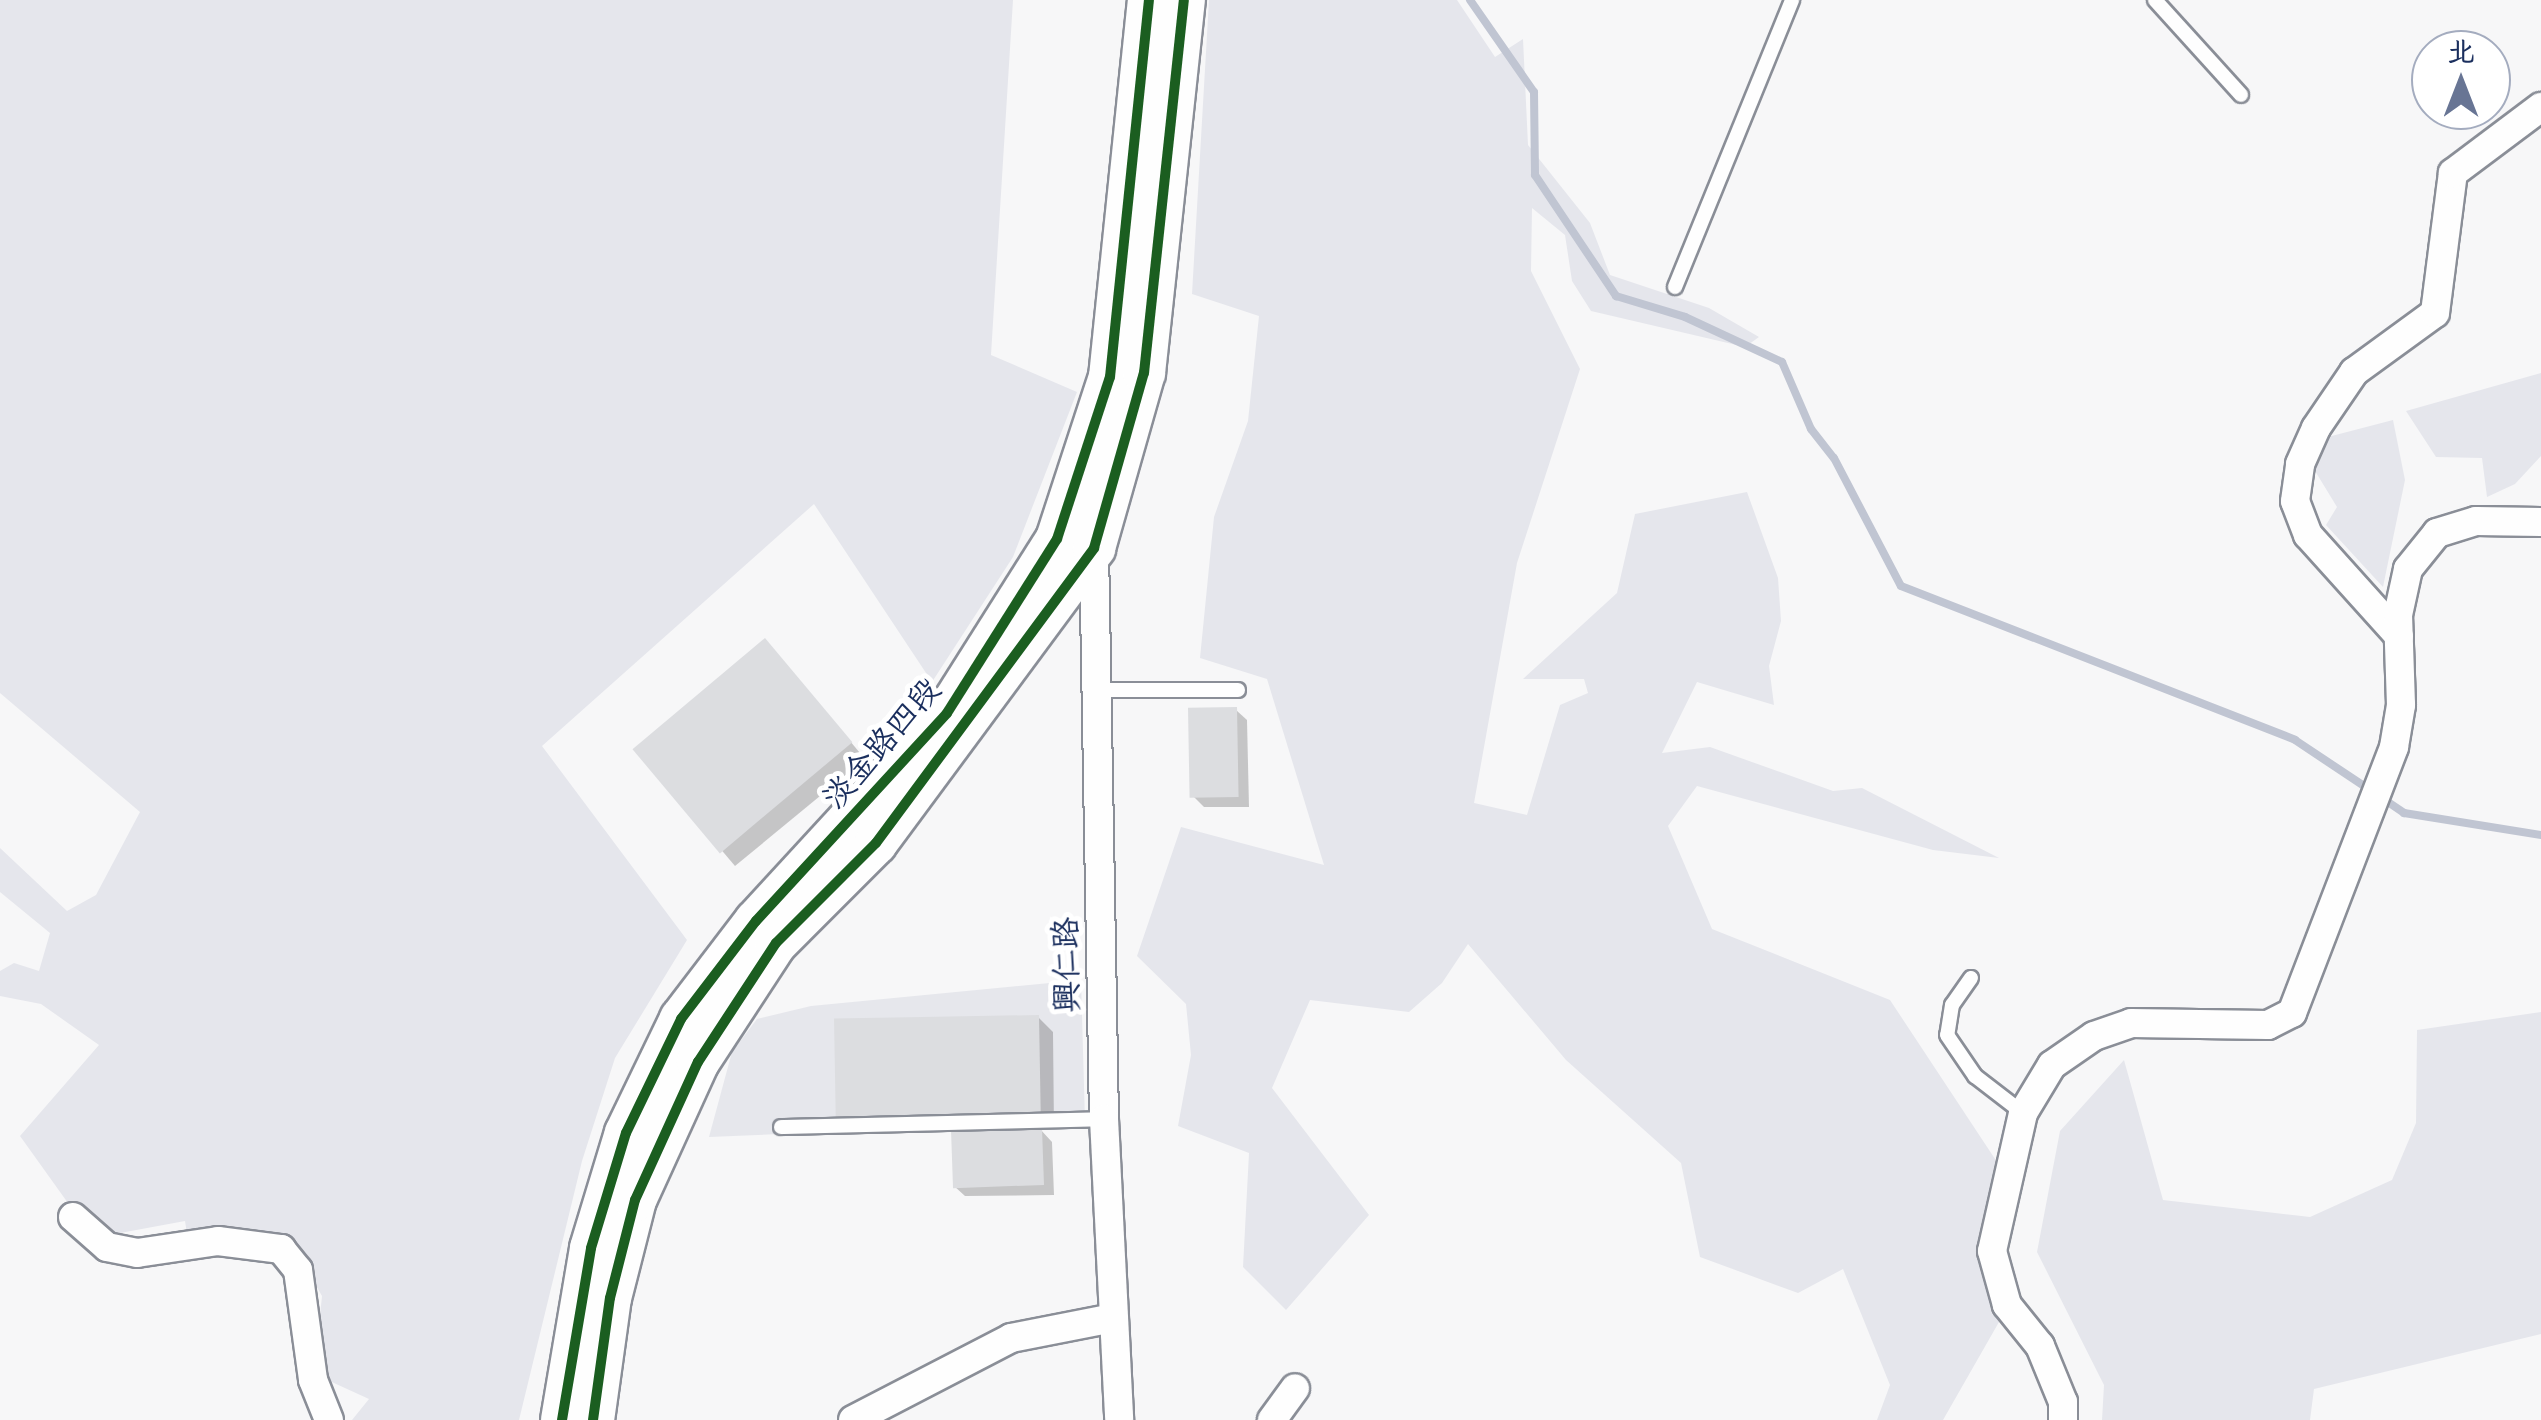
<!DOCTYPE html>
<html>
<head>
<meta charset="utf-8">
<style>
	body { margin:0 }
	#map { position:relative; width:2541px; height:1420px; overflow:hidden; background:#f7f7f8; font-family:"Comic Neue","LXGW WenKai TC",sans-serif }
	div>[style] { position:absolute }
	.built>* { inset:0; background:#e6e7ec }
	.green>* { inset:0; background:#e5e6ec }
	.shadow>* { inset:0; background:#0003 }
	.stream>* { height:8px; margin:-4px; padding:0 4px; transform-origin:4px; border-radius:4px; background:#c0c5d2 }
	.building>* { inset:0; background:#dcdde0; transform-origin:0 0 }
	.roads { filter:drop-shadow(2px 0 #8a8e97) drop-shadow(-2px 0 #8a8e97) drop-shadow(0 2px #8a8e97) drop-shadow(0 -2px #8a8e97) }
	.service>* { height:14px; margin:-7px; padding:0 7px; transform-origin:7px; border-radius:7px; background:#fefefe }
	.minor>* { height:28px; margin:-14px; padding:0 14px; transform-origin:14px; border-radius:14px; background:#fefefe }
	.primary>* { height:42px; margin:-21px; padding:0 21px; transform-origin:21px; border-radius:21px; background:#fefefe }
	.cycleway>* { height:10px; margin:-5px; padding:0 5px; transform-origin:5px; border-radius:5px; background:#1b5e20 }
	span { translate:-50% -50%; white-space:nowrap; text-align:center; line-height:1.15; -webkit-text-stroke:10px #fff; paint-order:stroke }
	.street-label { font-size:32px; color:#1b2f5e }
	.north { position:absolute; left:2411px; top:30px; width:100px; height:100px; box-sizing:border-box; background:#fff; border:2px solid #a4acbf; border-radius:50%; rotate:0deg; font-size:28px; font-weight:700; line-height:40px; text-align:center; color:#1b2f5e }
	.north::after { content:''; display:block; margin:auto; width:35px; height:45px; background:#687594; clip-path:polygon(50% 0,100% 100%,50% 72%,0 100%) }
</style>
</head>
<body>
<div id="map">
	<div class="built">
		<i style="clip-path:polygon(1081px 980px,1085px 1121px,709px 1137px,732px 1052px,757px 1019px,811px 1006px)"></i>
	</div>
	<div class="green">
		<i style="clip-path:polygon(0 0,1013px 0,991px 355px,1077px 392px,1013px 557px,932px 682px,814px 504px,542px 746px,687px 940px,615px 1058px,582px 1161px,519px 1420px,352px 1420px,369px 1399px,323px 1378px,317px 1344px,322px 1296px,298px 1254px,259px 1237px,191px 1259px,185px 1221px,93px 1238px,20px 1136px,99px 1045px,41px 1004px,0 996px,0 971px,14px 963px,39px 971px,50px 933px,0 892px,0 848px,67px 911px,96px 895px,140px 812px,0 693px)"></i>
		<i style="clip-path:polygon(1209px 0,1457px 0,1495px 57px,1523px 39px,1528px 145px,1590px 223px,1610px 275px,1709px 308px,1759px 337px,1745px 347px,1591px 311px,1572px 281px,1565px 235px,1532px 208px,1531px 271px,1580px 369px,1517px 563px,1474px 803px,1527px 815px,1560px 705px,1588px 693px,1584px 679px,1523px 679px,1617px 593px,1635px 514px,1747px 492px,1778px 578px,1781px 621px,1769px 666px,1774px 705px,1697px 682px,1662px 753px,1710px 747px,1833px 791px,1862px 788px,1999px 858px,1933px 850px,1697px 786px,1668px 826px,1712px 929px,1890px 1000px,1999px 1165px,1999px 1322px,1943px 1420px,1877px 1420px,1890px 1385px,1843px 1269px,1798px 1293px,1700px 1257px,1681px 1163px,1566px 1060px,1468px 944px,1442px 983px,1409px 1012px,1310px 1000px,1272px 1088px,1369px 1215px,1286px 1310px,1243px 1267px,1249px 1153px,1178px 1126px,1191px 1055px,1186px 1004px,1137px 956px,1181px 827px,1324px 865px,1267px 679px,1200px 658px,1214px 517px,1248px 421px,1259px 316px,1192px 294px)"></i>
		<i style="clip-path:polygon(2541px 373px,2541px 456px,2515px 484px,2487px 497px,2482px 458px,2436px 457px,2406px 411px)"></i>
		<i style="clip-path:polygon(2393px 420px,2405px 480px,2383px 587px,2326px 525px,2337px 507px,2312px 466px,2324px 438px)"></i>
		<i style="clip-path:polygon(2541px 1012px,2541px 1334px,2314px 1389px,2310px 1420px,2102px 1420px,2104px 1385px,2037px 1252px,2060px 1131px,2124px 1060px,2163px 1200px,2310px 1217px,2392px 1180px,2416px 1123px,2417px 1030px)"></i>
	</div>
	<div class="shadow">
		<i style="clip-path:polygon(779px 656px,865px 759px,735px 866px,635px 748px)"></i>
		<i style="clip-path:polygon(1236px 710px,1247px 720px,1249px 807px,1204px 807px,1193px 796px)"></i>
		<i style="clip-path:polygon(1038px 1017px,1053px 1032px,1054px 1129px,1040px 1129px,1052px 1142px,1054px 1195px,965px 1196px,954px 1186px,953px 1131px,853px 1132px,838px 1118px)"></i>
	</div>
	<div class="stream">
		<i style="left:1470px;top:0;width:112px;rotate:55.2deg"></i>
		<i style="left:1534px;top:92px;width:83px;rotate:89.3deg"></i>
		<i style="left:1535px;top:175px;width:146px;rotate:56.2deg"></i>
		<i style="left:1616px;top:296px;width:72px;rotate:16.9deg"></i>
		<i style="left:1685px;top:317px;width:107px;rotate:24.9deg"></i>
		<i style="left:1782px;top:362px;width:73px;rotate:66.6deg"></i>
		<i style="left:1811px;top:429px;width:37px;rotate:52deg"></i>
		<i style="left:1834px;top:458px;width:144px;rotate:62.4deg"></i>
		<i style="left:1901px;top:586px;width:423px;rotate:21.3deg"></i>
		<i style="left:2295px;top:740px;width:90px;rotate:33.7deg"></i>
		<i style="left:2382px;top:798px;width:27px;rotate:34deg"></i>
		<i style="left:2404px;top:813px;width:139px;rotate:9.1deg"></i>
	</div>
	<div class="building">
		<i style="left:765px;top:638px;width:136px;height:173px;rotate:50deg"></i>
		<i style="left:1237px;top:707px;width:90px;height:49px;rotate:89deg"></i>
		<i style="left:1039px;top:1015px;width:100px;height:205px;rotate:89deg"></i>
		<i style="left:1042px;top:1128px;width:57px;height:91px;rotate:88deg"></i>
	</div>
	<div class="roads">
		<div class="service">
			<i style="left:2155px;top:0;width:128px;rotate:47.8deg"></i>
			<i style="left:1675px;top:287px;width:310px;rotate:-67.8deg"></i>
			<i style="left:1099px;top:690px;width:139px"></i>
			<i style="left:1971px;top:978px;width:33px;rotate:125deg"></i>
			<i style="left:1952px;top:1005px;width:30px;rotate:99deg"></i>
			<i style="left:1947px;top:1035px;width:50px;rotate:55.7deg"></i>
			<i style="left:1975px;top:1076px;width:61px;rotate:37.6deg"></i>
			<i style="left:781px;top:1127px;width:323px;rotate:-1.4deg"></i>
		</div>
		<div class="minor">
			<i style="left:1094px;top:547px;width:572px;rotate:89deg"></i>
			<i style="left:1104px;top:1119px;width:301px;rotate:87.1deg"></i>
			<i style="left:2399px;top:636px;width:136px;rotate:-132deg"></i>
			<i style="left:2308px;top:535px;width:36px;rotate:-111deg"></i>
			<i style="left:2295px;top:501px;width:37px;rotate:-82deg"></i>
			<i style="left:2300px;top:464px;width:39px;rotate:-66deg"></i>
			<i style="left:2316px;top:428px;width:68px;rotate:-55.8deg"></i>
			<i style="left:2354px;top:372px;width:100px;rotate:-36.1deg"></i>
			<i style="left:2435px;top:313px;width:141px;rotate:-82.7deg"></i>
			<i style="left:2453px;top:173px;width:110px;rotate:-36.9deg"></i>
			<i style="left:73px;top:1217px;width:45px;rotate:41.4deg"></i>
			<i style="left:107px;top:1247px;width:31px;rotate:11deg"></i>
			<i style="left:137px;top:1253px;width:82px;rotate:-8.4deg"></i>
			<i style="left:218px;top:1241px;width:64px;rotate:7.2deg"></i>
			<i style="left:281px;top:1249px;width:27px;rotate:51deg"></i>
			<i style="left:298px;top:1270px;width:111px;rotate:82.2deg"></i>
			<i style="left:313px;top:1380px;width:43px;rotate:68.2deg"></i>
			<i style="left:853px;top:1420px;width:178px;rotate:-27.4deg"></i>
			<i style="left:1011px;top:1338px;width:104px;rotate:-11.1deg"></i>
			<i style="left:1272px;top:1420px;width:39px;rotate:-54deg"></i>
			<i style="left:2063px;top:1420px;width:18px;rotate:-90deg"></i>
			<i style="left:2063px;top:1402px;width:61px;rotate:-112.3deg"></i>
			<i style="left:2040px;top:1346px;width:53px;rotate:-128.8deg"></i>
			<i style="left:2007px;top:1305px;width:56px;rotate:-105.5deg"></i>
			<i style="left:1992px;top:1251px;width:141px;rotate:-77.3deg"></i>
			<i style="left:2023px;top:1113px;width:56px;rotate:-58.9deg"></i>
			<i style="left:2052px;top:1065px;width:51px;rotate:-34.6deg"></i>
			<i style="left:2094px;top:1036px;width:39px;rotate:-19deg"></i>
			<i style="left:2131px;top:1023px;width:137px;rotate:0.8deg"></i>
			<i style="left:2268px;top:1025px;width:27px;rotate:-27deg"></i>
			<i style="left:2292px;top:1013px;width:285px;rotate:-69deg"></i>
			<i style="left:2394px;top:747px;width:43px;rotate:-80.5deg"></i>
			<i style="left:2401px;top:705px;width:90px;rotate:-91.9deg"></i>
			<i style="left:2398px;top:615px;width:47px;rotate:-77.7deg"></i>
			<i style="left:2408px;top:569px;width:46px;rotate:-51.1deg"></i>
			<i style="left:2437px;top:533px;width:41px;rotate:-17.1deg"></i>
			<i style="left:2476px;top:521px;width:65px;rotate:0.9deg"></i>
		</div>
		<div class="primary">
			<i style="left:562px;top:1420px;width:174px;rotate:-80.4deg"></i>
			<i style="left:591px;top:1248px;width:120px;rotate:-73.1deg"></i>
			<i style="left:626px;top:1133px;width:127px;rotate:-64.2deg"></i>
			<i style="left:681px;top:1019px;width:123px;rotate:-52.6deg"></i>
			<i style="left:756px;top:921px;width:282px;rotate:-47.4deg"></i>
			<i style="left:947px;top:713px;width:206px;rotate:-57.7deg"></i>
			<i style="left:1057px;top:539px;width:170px;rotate:-71.9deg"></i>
			<i style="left:1110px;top:377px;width:379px;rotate:-84.1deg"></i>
			<i style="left:593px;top:1420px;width:123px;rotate:-82.1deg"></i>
			<i style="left:610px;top:1298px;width:101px;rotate:-75.7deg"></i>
			<i style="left:635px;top:1200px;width:152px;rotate:-65.5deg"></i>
			<i style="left:698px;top:1062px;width:142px;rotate:-56.8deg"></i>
			<i style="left:776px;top:943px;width:141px;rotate:-45deg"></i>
			<i style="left:876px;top:843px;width:367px;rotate:-53.5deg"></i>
			<i style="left:1094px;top:548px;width:182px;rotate:-74.1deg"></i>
			<i style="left:1144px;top:373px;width:375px;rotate:-83.9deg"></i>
		</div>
	</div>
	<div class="cycleway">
		<i style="left:562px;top:1420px;width:174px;rotate:-80.4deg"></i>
		<i style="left:591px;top:1248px;width:120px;rotate:-73.1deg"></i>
		<i style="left:626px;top:1133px;width:127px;rotate:-64.2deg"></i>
		<i style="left:681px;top:1019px;width:123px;rotate:-52.6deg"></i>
		<i style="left:756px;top:921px;width:282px;rotate:-47.4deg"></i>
		<i style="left:947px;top:713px;width:206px;rotate:-57.7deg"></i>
		<i style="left:1057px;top:539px;width:170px;rotate:-71.9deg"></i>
		<i style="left:1110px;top:377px;width:379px;rotate:-84.1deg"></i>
		<i style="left:593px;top:1420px;width:123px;rotate:-82.1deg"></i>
		<i style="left:610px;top:1298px;width:101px;rotate:-75.7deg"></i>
		<i style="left:635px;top:1200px;width:152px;rotate:-65.5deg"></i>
		<i style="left:698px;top:1062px;width:142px;rotate:-56.8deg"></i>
		<i style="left:776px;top:943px;width:141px;rotate:-45deg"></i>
		<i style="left:876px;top:843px;width:367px;rotate:-53.5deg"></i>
		<i style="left:1094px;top:548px;width:182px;rotate:-74.1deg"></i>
		<i style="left:1144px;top:373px;width:375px;rotate:-83.9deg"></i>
	</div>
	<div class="street-label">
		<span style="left:882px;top:744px;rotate:-49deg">淡金路四段</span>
		<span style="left:1067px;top:965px;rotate:-91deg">興仁路</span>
	</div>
	<div class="north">北</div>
</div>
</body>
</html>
